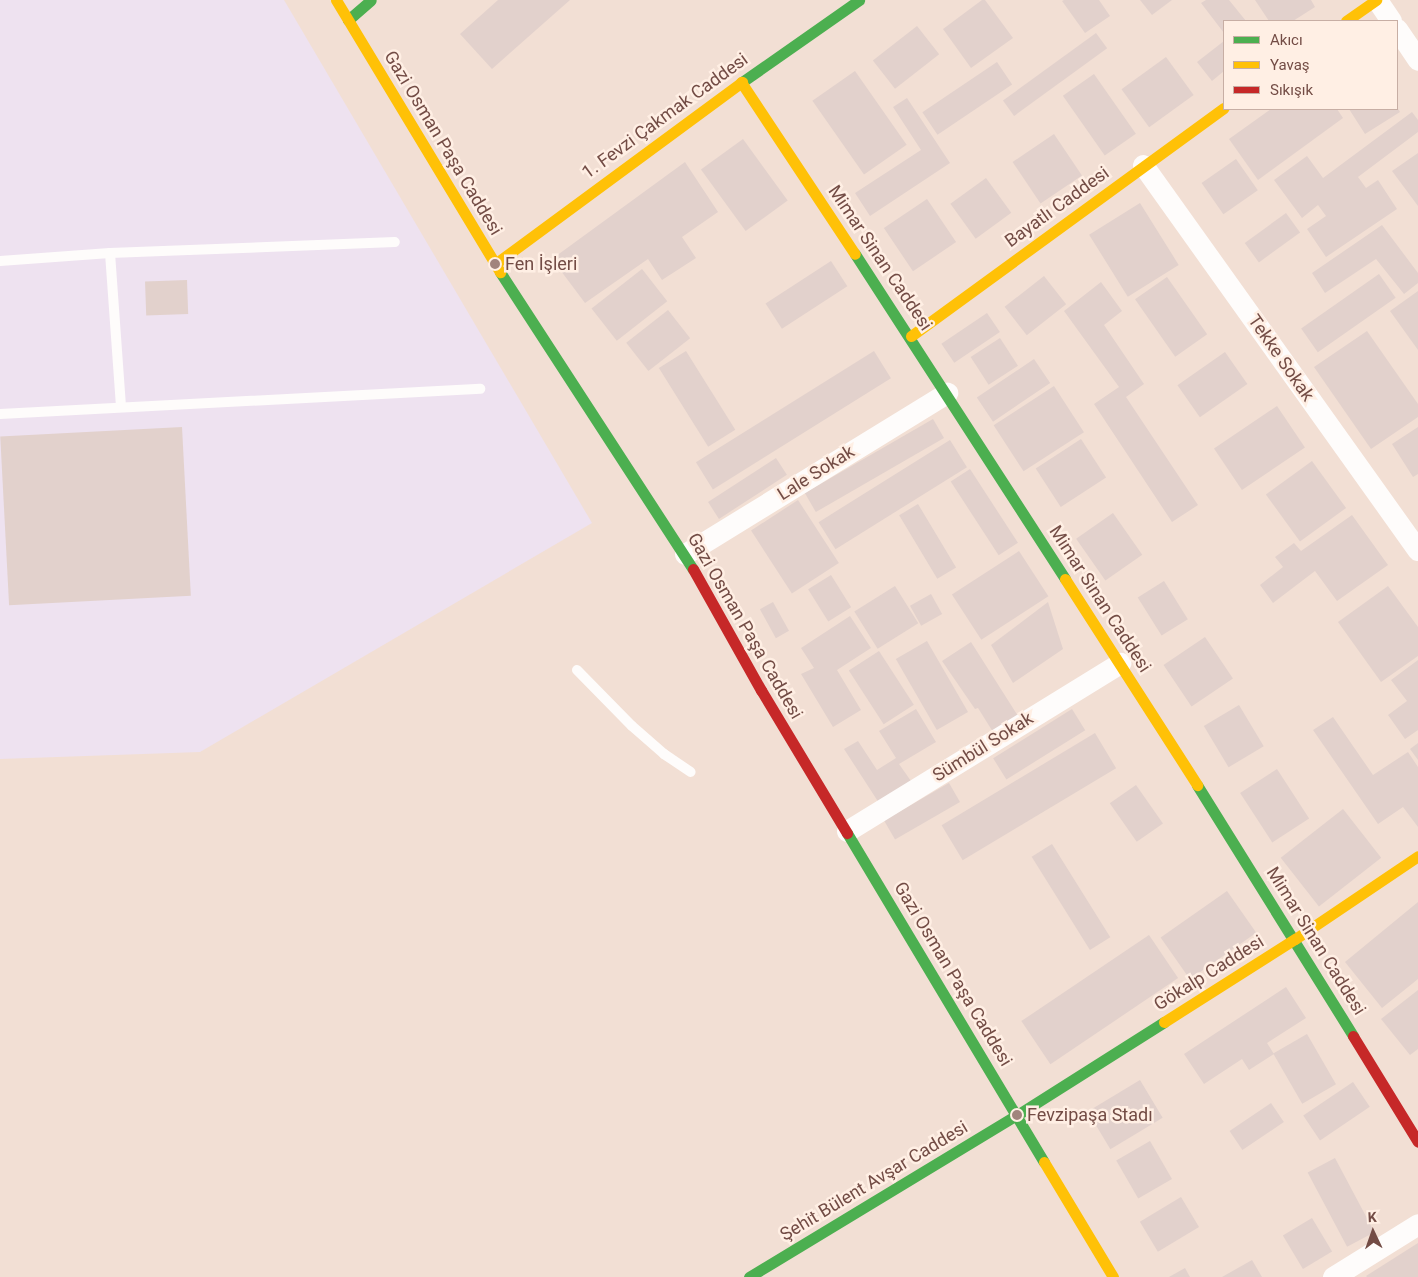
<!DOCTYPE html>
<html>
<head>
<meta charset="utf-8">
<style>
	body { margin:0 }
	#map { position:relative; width:1418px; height:1277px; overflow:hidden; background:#f6ebe4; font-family:Roboto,sans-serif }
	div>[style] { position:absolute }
	.residential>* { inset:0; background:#f2dfd4 }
	.education>* { inset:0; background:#eee2f0 }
	.building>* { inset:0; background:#e2d1cc; transform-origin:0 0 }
	.lane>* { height:10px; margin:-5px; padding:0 5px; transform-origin:5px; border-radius:5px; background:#fefcfb }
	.street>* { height:21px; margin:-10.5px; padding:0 10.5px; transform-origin:10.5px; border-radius:10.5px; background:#fefcfb }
	.fast>* { height:11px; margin:-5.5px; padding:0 5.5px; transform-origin:5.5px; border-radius:5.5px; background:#4caf50 }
	.slow>* { height:11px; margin:-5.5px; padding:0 5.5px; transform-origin:5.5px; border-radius:5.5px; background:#ffc107 }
	.jam>* { height:11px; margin:-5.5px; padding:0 5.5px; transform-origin:5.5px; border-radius:5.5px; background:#c62828 }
	.dots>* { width:14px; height:14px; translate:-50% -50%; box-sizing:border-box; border:2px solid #ffefe4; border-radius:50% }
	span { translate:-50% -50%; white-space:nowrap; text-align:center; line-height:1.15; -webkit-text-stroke:5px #ffefe4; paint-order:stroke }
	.street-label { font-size:18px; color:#734c45 }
	.poi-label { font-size:18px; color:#734c45 }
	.left { translate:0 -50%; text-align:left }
	.legend { position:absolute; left:1223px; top:20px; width:175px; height:90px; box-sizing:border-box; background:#ffefe4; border:1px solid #c7aea4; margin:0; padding:6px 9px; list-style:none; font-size:15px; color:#734c45 }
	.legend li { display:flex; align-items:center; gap:10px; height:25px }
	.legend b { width:25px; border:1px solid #c7aea4 }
	.north { position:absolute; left:1348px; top:1207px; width:50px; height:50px; -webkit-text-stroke:4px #ffefe4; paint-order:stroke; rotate:357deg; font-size:14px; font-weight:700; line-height:20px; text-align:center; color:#734c45 }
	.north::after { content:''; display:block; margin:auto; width:18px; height:22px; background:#734c45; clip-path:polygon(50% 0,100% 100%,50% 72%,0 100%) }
</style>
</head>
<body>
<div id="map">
	<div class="residential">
		<i style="clip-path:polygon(evenodd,0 0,1418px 0,1418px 1277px,0 1277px,0 0,1224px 21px,1397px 21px,1397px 109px,1224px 109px,1224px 21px)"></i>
	</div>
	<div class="education">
		<i style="clip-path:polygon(0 0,284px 0,592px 523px,200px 752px,0 759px)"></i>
	</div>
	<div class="building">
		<i style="clip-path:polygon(498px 0,570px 0,492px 69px,460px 34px)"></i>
		<i style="clip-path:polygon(982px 0,985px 0,1013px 38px,971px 68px,943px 29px)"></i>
		<i style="clip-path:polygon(1064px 0,1099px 0,1110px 16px,1085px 33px,1062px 1px)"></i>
		<i style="clip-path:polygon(1140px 0,1172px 0,1152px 15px)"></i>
		<i style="clip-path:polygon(1206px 0,1229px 0,1246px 21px,1224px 21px,1224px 33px,1201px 3px)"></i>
		<i style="clip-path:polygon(1255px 0,1311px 0,1315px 7px,1293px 21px,1269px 21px)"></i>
		<i style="left:917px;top:26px;width:36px;height:56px;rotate:52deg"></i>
		<i style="left:1096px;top:33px;width:19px;height:115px;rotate:54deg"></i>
		<i style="clip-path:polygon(1224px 41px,1224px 71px,1212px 81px,1197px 62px)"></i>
		<i style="left:1166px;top:57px;width:47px;height:55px;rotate:54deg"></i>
		<i style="left:997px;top:62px;width:27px;height:90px;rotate:56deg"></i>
		<i style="left:855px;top:71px;width:90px;height:52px;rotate:55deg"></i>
		<i style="left:1094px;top:74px;width:73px;height:38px;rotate:55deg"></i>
		<i style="clip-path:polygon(907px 98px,950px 163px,870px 216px,855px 193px,921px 150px,893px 107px)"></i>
		<i style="clip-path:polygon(1397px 107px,1400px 112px,1365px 134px,1349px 109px,1397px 109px)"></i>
		<i style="clip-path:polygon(1271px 109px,1337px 109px,1343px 118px,1258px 180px,1229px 139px)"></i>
		<i style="clip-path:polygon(1412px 112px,1418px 120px,1418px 132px,1358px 177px,1366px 188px,1378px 180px,1397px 209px,1326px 257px,1307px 229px,1326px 216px,1318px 205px,1302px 218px,1274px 180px,1307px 156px,1323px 178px)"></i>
		<i style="left:1054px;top:134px;width:50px;height:50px;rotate:56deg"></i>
		<i style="left:743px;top:139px;width:76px;height:52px;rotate:54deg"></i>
		<i style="clip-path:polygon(1418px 153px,1418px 206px,1392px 171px)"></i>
		<i style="left:1236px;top:159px;width:38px;height:42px;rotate:55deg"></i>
		<i style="clip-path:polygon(685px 162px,718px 212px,682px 237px,696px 258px,662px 280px,648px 259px,585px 303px,552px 259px)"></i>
		<i style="left:986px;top:178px;width:43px;height:44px;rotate:54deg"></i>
		<i style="left:927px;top:199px;width:52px;height:52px;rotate:56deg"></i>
		<i style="left:1140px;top:203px;width:73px;height:60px;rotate:58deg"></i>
		<i style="left:1286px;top:213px;width:24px;height:51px;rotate:54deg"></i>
		<i style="clip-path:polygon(1382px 225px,1418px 273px,1418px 283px,1404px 294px,1376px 259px,1325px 293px,1312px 273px)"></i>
		<i style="left:831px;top:261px;width:30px;height:78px;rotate:57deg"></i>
		<i style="left:642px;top:269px;width:41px;height:64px;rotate:52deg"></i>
		<i style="left:1379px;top:274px;width:29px;height:95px;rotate:55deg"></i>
		<i style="left:1044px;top:276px;width:36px;height:50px;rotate:52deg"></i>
		<i style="left:1167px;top:277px;width:70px;height:39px;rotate:55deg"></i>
		<i style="left:187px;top:280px;width:34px;height:42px;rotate:88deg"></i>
		<i style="clip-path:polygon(1101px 282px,1122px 311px,1104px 325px,1144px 384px,1126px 397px,1198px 505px,1172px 522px,1094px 404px,1119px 387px,1064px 311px)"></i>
		<i style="clip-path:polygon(1418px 291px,1418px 350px,1390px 311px)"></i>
		<i style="left:668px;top:310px;width:36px;height:53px;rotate:52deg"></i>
		<i style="left:987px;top:313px;width:23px;height:55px;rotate:56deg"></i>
		<i style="clip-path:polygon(1367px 331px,1418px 404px,1418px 417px,1371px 449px,1314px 367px)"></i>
		<i style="left:1000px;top:338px;width:33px;height:35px;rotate:57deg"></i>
		<i style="left:686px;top:351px;width:93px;height:32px;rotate:58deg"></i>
		<i style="left:874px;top:351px;width:32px;height:210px;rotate:58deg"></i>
		<i style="left:1225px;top:352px;width:39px;height:58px;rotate:55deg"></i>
		<i style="left:1034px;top:359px;width:29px;height:69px;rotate:56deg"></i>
		<i style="left:1054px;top:386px;width:55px;height:72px;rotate:57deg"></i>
		<i style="left:1277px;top:406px;width:50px;height:76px;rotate:56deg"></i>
		<i style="left:933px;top:419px;width:22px;height:148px;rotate:60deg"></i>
		<i style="left:182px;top:427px;width:169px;height:182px;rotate:87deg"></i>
		<i style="clip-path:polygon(1418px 427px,1418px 474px,1413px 477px,1392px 444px)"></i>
		<i style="left:1081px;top:439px;width:46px;height:54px;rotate:57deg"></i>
		<i style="left:950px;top:440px;width:32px;height:155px;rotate:58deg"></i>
		<i style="left:776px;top:458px;width:20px;height:81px;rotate:57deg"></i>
		<i style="left:1312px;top:461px;width:58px;height:57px;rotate:54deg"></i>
		<i style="left:970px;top:469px;width:88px;height:23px;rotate:57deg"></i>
		<i style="left:798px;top:500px;width:75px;height:56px;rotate:57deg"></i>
		<i style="left:918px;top:504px;width:74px;height:22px;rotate:59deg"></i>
		<i style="left:1113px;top:513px;width:51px;height:45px;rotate:55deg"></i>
		<i style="clip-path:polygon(1352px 515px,1388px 565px,1337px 601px,1315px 571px,1273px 603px,1260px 585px,1283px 567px,1275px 557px,1294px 543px,1301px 551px)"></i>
		<i style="left:1019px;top:551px;width:54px;height:80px;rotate:57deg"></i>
		<i style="left:831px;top:575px;width:38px;height:27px;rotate:58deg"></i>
		<i style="left:1164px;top:581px;width:45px;height:31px;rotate:58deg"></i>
		<i style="left:895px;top:586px;width:44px;height:48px;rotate:58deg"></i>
		<i style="clip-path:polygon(1388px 586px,1418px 627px,1418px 656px,1381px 682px,1338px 622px)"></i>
		<i style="left:931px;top:594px;width:23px;height:24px;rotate:61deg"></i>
		<i style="left:773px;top:602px;width:33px;height:15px;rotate:61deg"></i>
		<i style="clip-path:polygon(1048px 602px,1063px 649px,1013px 683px,991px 645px)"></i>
		<i style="clip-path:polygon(850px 616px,871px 648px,837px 670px,861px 710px,833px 727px,801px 674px,814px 668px,801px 648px)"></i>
		<i style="left:1205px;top:637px;width:50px;height:50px;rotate:56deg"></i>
		<i style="left:927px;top:641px;width:82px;height:36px;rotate:60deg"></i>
		<i style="clip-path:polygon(971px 642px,1018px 716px,993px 732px,978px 708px,975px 709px,942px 661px)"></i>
		<i style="left:879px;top:651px;width:64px;height:36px;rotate:57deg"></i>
		<i style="clip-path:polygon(1418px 660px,1418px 730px,1405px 739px,1388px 715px,1407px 701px,1391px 680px)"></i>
		<i style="left:1239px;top:705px;width:48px;height:41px;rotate:59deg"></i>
		<i style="clip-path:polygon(916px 709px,936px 742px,899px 764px,911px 781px,879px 803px,844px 749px,858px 741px,877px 770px,896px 758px,879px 731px)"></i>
		<i style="left:1072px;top:709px;width:25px;height:93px;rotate:58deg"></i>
		<i style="clip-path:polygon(1333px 717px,1373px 775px,1408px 752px,1418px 767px,1418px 827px,1403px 807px,1378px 824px,1313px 730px)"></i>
		<i style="left:1095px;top:733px;width:41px;height:179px;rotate:59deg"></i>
		<i style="clip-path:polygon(1418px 743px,1418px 760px,1410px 749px)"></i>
		<i style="left:1277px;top:769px;width:59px;height:44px;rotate:57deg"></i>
		<i style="left:949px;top:783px;width:22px;height:75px;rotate:60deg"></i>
		<i style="left:1136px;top:785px;width:47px;height:32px;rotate:55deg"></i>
		<i style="left:1343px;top:809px;width:62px;height:79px;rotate:52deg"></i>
		<i style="left:1052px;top:844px;width:110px;height:24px;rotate:58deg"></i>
		<i style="left:1227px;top:891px;width:51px;height:81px;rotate:55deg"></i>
		<i style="clip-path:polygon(1418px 902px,1418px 979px,1382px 1008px,1345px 962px)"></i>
		<i style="left:1149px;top:935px;width:52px;height:154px;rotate:56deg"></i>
		<i style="clip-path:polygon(1286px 987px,1306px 1018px,1267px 1043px,1274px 1054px,1249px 1070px,1242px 1059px,1204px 1084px,1184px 1054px)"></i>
		<i style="clip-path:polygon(1418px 990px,1418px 1049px,1410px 1055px,1381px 1019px)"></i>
		<i style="left:1307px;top:1034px;width:58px;height:39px;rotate:60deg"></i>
		<i style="left:1140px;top:1080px;width:44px;height:61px;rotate:59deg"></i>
		<i style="left:1353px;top:1082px;width:30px;height:60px;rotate:56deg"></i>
		<i style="left:1271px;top:1103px;width:23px;height:50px;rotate:56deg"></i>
		<i style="left:1150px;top:1141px;width:44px;height:39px;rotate:60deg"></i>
		<i style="left:1335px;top:1158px;width:84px;height:31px;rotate:62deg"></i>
		<i style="left:1181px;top:1197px;width:35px;height:48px;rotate:59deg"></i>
		<i style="left:1312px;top:1218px;width:39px;height:34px;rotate:59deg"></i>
		<i style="clip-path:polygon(1418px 1243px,1418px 1277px,1367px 1277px,1366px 1276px)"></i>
		<i style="clip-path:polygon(1252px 1260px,1262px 1277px,1222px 1277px)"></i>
		<i style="clip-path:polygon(1185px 1268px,1190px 1277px,1169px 1277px)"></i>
	</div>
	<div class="lane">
		<i style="left:110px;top:253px;width:153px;rotate:85.9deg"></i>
		<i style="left:0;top:261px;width:110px;rotate:-4.2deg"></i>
		<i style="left:110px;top:253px;width:285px;rotate:-2.2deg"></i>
		<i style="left:0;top:414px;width:481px;rotate:-3deg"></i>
		<i style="left:577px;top:670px;width:78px;rotate:45.5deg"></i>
		<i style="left:632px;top:726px;width:43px;rotate:41.2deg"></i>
		<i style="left:664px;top:754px;width:32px;rotate:34deg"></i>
	</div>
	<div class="street">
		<i style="left:1377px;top:0;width:25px;rotate:56deg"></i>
		<i style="left:1397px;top:29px;width:37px;rotate:56deg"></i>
		<i style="left:1143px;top:165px;width:473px;rotate:54.5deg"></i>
		<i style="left:685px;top:554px;width:308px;rotate:-31.6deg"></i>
		<i style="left:847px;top:831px;width:321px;rotate:-31.6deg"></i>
		<i style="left:1333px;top:1277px;width:100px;rotate:-31.9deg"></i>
	</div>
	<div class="fast">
		<i style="left:348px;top:20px;width:30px;rotate:-41deg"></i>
		<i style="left:742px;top:82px;width:143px;rotate:-35deg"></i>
		<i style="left:855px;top:254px;width:387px;rotate:57.1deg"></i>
		<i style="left:500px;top:272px;width:354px;rotate:57deg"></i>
		<i style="left:1197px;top:785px;width:296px;rotate:58.1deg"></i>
		<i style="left:847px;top:833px;width:383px;rotate:59.1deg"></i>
		<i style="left:749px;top:1277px;width:313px;rotate:-31.2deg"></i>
		<i style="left:1017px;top:1115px;width:174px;rotate:-32.3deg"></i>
	</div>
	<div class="slow">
		<i style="left:336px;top:0;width:318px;rotate:58.9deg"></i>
		<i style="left:1346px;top:21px;width:37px;rotate:-35deg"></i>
		<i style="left:741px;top:82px;width:206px;rotate:56.5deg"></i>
		<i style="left:495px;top:264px;width:307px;rotate:-36.4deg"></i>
		<i style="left:911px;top:336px;width:387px;rotate:-36.1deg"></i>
		<i style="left:1065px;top:579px;width:245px;rotate:57.3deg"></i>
		<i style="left:1164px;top:1022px;width:155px;rotate:-32.4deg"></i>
		<i style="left:1295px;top:939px;width:148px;rotate:-34deg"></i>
		<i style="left:1044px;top:1162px;width:134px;rotate:59deg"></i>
	</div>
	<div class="jam">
		<i style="left:693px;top:569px;width:139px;rotate:60.7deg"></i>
		<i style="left:761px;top:690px;width:167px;rotate:59deg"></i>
		<i style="left:1353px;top:1036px;width:124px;rotate:58.5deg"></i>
	</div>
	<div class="dots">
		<i style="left:495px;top:264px;background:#a1847d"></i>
		<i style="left:1017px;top:1115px;background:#a1847d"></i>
	</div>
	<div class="street-label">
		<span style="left:665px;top:116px;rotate:-36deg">1. Fevzi Çakmak Caddesi</span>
		<span style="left:443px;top:143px;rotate:59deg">Gazi Osman Paşa Caddesi</span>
		<span style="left:1057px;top:207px;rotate:-36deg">Bayatlı Caddesi</span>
		<span style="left:880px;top:258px;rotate:56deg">Mimar Sinan Caddesi</span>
		<span style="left:1281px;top:358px;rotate:55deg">Tekke Sokak</span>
		<span style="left:816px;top:473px;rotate:-32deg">Lale Sokak</span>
		<span style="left:1100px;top:599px;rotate:57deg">Mimar Sinan Caddesi</span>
		<span style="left:745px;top:626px;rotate:60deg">Gazi Osman Paşa Caddesi</span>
		<span style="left:983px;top:747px;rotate:-32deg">Sümbül Sokak</span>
		<span style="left:1316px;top:941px;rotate:58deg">Mimar Sinan Caddesi</span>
		<span style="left:1209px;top:973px;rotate:-32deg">Gökalp Caddesi</span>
		<span style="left:953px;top:974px;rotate:59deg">Gazi Osman Paşa Caddesi</span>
		<span style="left:874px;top:1181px;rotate:-31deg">Şehit Bülent Avşar Caddesi</span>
	</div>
	<div class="poi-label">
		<span class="left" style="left:505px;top:264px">Fen İşleri</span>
		<span class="left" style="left:1027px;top:1115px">Fevzipaşa Stadı</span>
	</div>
	<ul class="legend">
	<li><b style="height:6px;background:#4caf50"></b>Akıcı</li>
	<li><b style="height:6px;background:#ffc107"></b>Yavaş</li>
	<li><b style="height:6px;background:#c62828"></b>Sıkışık</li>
	</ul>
	<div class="north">K</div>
</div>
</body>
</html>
